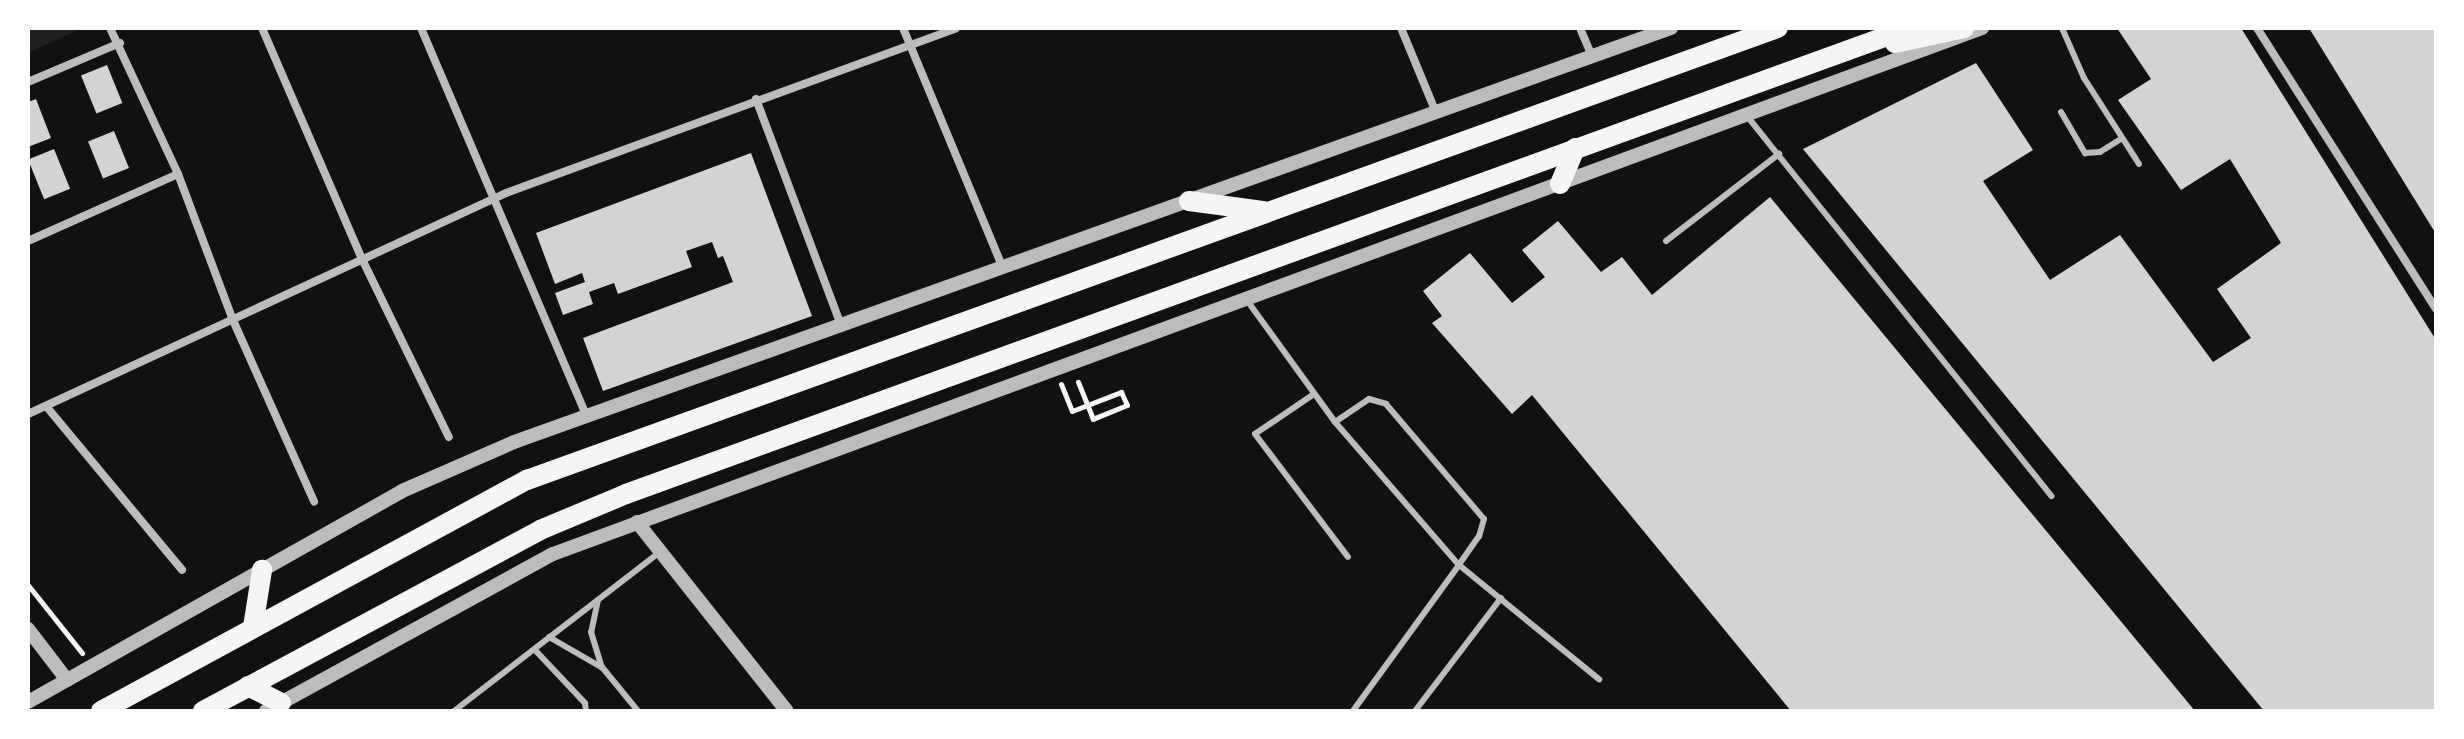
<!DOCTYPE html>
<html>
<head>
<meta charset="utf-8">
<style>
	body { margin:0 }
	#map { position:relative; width:2464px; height:739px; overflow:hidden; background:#111; font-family:"Golos Text",sans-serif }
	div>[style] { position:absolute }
	.green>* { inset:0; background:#202020 }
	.building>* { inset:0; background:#d3d3d3; transform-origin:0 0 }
	.path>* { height:5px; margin:-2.5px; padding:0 2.5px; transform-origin:2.5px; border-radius:2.5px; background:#f5f5f5 }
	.service>* { height:6px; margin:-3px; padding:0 3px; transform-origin:3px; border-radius:3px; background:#bcbcbc }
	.minor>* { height:8px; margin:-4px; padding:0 4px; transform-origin:4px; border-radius:4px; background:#bcbcbc }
	.tertiary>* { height:14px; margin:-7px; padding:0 7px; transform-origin:7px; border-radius:7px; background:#bcbcbc }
	.primary>* { height:20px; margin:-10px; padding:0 10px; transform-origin:10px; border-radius:10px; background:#f5f5f5 }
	span { translate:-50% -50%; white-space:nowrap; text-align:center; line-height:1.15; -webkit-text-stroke:6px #fff; paint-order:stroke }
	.frame { position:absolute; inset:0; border:30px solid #fff; pointer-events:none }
</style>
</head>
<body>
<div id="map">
	<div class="green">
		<i style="clip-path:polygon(28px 28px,82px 28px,28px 53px)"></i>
	</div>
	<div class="building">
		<i style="clip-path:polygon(2117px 28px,2241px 28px,2436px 340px,2436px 711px,2264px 711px,1803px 149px,1976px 63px,2033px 150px,1983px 181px,2050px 280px,2120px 235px,2213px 362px,2251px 338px,2217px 289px,2281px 243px,2230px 159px,2181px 190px,2118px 100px,2151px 79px)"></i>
		<i style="clip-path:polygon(2309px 28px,2436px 28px,2436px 234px)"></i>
		<i style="left:107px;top:65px;width:41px;height:28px;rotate:68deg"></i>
		<i style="clip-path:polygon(36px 99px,51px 138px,28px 147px,28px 102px)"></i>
		<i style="left:114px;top:131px;width:40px;height:28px;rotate:68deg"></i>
		<i style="left:54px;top:149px;width:43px;height:28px;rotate:68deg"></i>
		<i style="clip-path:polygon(751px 153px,812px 316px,603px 391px,583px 338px,733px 282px,723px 256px,718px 258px,712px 242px,686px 251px,692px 267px,618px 294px,614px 283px,589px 292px,593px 304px,563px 315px,555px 293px,585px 282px,582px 273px,555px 284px,536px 233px)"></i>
		<i style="clip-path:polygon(1770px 197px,2195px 711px,1791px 711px,1532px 395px,1512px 414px,1432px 323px,1442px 316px,1423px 291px,1470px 253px,1512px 303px,1545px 277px,1522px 250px,1558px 221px,1601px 272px,1622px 257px,1652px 295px)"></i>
	</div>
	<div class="path">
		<i style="left:1061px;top:384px;width:29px;rotate:68deg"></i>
		<i style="left:1072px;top:411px;width:53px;rotate:-21.2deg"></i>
		<i style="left:1121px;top:392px;width:14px;rotate:65deg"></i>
		<i style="left:1127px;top:405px;width:37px;rotate:158deg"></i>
		<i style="left:1093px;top:419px;width:40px;rotate:-112deg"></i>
		<i style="left:28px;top:585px;width:87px;rotate:51.5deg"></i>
	</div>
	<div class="service">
		<i style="left:2062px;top:28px;width:55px;rotate:66.3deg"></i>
		<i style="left:2084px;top:78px;width:102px;rotate:57.4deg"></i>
		<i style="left:2061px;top:112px;width:48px;rotate:59.7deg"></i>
		<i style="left:2085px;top:153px;width:15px;rotate:-4deg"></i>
		<i style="left:2100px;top:152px;width:26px;rotate:-32deg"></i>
		<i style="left:1747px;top:116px;width:487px;rotate:51.3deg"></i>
		<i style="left:1666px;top:241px;width:143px;rotate:-37.6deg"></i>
		<i style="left:1246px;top:299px;width:152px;rotate:54.1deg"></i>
		<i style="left:1335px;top:422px;width:189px;rotate:49.1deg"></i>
		<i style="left:1459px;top:565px;width:180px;rotate:126deg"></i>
		<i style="left:1314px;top:394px;width:71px;rotate:145.9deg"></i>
		<i style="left:1255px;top:434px;width:154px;rotate:52.9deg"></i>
		<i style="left:1335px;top:422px;width:41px;rotate:-34.1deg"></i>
		<i style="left:1369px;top:399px;width:18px;rotate:16deg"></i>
		<i style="left:1386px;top:404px;width:151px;rotate:49.6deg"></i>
		<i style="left:1484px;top:519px;width:18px;rotate:106deg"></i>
		<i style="left:1479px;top:536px;width:35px;rotate:125deg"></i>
		<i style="left:1459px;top:565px;width:181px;rotate:39.2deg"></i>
		<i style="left:598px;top:600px;width:33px;rotate:102deg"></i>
		<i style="left:591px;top:632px;width:37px;rotate:73deg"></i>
		<i style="left:602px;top:667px;width:57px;rotate:50.7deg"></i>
		<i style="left:549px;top:637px;width:60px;rotate:30deg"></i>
		<i style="left:535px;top:650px;width:73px;rotate:46.7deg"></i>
		<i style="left:585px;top:703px;width:8px;rotate:83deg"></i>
		<i style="left:454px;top:711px;width:260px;rotate:-37.7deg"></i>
		<i style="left:1415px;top:711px;width:142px;rotate:-52.7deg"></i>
	</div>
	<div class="minor">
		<i style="left:110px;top:28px;width:161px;rotate:65deg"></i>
		<i style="left:178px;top:174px;width:154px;rotate:69.4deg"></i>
		<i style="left:232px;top:318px;width:201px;rotate:65.9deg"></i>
		<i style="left:262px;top:28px;width:252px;rotate:66.6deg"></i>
		<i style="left:362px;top:259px;width:198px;rotate:64deg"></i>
		<i style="left:421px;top:28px;width:424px;rotate:66.9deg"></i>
		<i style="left:903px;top:28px;width:258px;rotate:67.4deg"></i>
		<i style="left:1401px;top:28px;width:89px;rotate:67.5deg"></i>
		<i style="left:1580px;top:28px;width:30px;rotate:67deg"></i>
		<i style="left:2257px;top:28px;width:333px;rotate:57.5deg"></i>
		<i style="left:28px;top:82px;width:100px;rotate:-23deg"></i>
		<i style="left:756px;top:99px;width:241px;rotate:69.4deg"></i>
		<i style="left:28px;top:241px;width:164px;rotate:-24.1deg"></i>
		<i style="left:46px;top:406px;width:213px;rotate:50.3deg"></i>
		<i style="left:28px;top:414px;width:527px;rotate:-24.81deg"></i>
		<i style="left:506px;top:193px;width:479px;rotate:-20.1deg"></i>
	</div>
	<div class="tertiary">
		<i style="left:637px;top:522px;width:241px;rotate:51.6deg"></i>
		<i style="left:28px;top:629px;width:64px;rotate:52.6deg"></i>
		<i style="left:28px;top:702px;width:429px;rotate:-29.4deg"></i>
		<i style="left:402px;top:491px;width:122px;rotate:-23.6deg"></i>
		<i style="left:514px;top:442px;width:1229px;rotate:-19.69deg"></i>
		<i style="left:266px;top:711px;width:327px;rotate:-28.7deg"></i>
		<i style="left:553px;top:554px;width:1523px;rotate:-20.21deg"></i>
	</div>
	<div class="primary">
		<i style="left:1895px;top:43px;width:71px;rotate:-12.3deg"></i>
		<i style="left:1560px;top:184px;width:39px;rotate:-67deg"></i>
		<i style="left:1189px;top:201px;width:76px;rotate:7.6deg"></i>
		<i style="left:253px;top:627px;width:58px;rotate:-81deg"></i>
		<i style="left:248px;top:686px;width:37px;rotate:27deg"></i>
		<i style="left:101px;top:711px;width:485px;rotate:-28.5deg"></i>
		<i style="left:527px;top:480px;width:1330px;rotate:-19.87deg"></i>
		<i style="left:203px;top:711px;width:383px;rotate:-28.2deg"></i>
		<i style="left:540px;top:530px;width:93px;rotate:-22.7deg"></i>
		<i style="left:626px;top:494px;width:1365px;rotate:-19.96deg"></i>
	</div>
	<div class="frame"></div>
</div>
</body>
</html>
